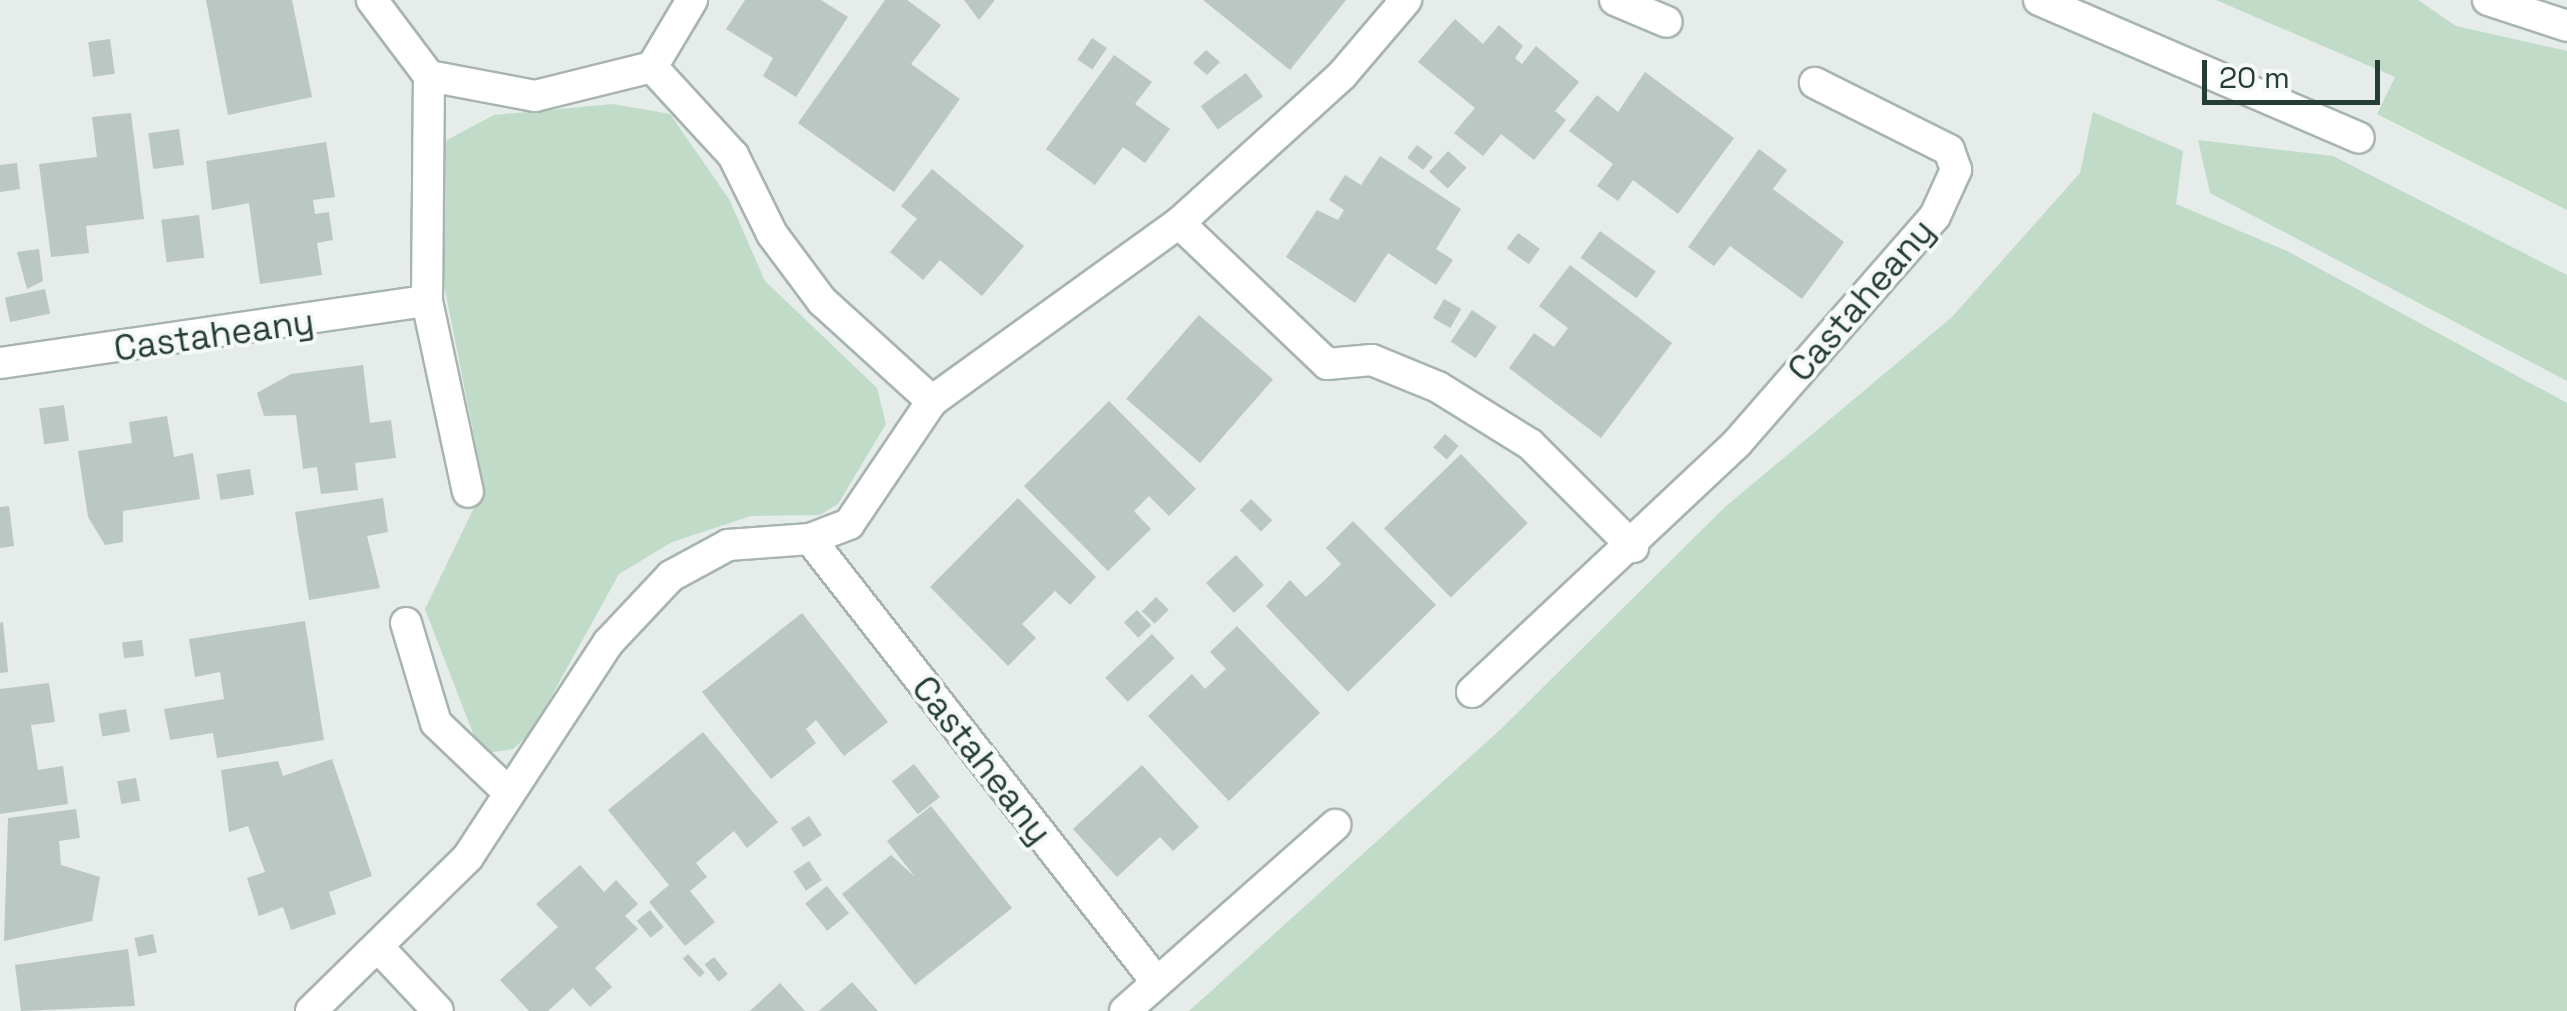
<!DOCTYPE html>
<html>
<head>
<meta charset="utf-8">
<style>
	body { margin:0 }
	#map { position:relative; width:2567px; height:1011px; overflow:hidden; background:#e5ece9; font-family:"Space Grotesk",sans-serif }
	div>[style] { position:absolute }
	.green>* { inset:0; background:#c0dbc8 }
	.building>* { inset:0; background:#bac7c2; transform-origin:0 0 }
	.roads { filter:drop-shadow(2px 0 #a8b4b0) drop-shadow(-2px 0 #a8b4b0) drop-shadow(0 2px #a8b4b0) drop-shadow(0 -2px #a8b4b0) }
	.minor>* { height:30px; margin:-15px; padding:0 15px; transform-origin:15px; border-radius:15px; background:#fff }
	span { translate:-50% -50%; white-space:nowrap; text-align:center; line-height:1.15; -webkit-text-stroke:8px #f5f9f7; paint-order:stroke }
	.street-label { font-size:35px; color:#263c37 }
	.scale { position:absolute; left:2202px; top:60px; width:178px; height:45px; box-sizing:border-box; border:5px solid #263c37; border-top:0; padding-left:12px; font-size:30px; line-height:35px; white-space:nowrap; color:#263c37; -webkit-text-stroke:8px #f5f9f7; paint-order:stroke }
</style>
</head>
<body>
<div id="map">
	<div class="green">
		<i style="clip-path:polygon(2216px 0,2418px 0,2456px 26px,2567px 51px,2567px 210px,2377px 114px,2395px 77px)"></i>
		<i style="clip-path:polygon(613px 104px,670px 114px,729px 199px,765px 281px,877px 388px,886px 424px,838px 504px,820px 515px,751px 516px,672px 542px,619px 574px,531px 733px,513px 749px,481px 754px,425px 609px,484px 487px,437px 249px,443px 155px,447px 140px,494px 115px)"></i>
		<i style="clip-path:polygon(2093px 112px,2183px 151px,2176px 204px,2287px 251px,2567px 403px,2567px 1011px,1189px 1011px,1501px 729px,1725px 507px,1952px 317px,2080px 173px)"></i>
		<i style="clip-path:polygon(2198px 140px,2333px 156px,2567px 275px,2567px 381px,2210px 193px)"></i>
	</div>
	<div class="building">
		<i style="clip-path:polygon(206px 0,292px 0,312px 97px,228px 115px)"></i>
		<i style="clip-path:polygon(745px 0,821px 0,848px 17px,796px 97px,763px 76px,773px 58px,726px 29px)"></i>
		<i style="clip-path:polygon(885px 0,907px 0,941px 25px,911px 64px,960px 99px,894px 192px,798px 123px)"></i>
		<i style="clip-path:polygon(964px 0,995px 0,979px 20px)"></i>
		<i style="clip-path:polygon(1203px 0,1346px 0,1290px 70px)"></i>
		<i style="clip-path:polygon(1455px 19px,1483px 44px,1499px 25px,1523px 46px,1515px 58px,1522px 64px,1536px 46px,1579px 82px,1555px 111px,1566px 120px,1534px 160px,1501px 134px,1483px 156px,1454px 133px,1475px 108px,1418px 62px)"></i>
		<i style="left:1092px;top:38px;width:18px;height:26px;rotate:34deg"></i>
		<i style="left:110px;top:39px;width:35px;height:22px;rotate:82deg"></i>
		<i style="clip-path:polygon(1206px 50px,1220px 62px,1207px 75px,1193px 63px)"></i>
		<i style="clip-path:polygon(1114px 55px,1152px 82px,1135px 104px,1170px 129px,1145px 163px,1123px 147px,1095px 185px,1046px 149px)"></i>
		<i style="clip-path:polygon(1645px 72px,1734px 138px,1678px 214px,1633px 180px,1618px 201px,1597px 186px,1613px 164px,1569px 131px,1597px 95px,1618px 112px)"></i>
		<i style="left:1246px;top:73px;width:29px;height:56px;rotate:54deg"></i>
		<i style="clip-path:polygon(131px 113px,144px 219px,86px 226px,89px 253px,51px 257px,39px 164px,97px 157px,92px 117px)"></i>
		<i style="left:179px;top:129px;width:36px;height:31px;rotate:82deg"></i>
		<i style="clip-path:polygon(326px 142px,335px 197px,313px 200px,315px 214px,329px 212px,333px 240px,317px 243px,322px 275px,260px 284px,249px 203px,212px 210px,206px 161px)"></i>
		<i style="left:1417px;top:145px;width:20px;height:16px;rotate:37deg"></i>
		<i style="clip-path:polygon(1759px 149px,1787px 170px,1773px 189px,1844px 242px,1802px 299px,1730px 246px,1714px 266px,1688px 247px)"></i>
		<i style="left:1448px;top:151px;width:25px;height:28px;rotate:42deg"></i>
		<i style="clip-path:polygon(1380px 156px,1461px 209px,1436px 249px,1453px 260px,1436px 285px,1388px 253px,1355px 303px,1286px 257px,1317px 210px,1338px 220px,1344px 210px,1329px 200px,1345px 175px,1361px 185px)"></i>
		<i style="clip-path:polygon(17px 163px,20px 189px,0 192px,0 165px)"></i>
		<i style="clip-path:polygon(932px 169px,1024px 246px,982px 296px,940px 260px,923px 280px,890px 252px,917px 219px,901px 206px)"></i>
		<i style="left:199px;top:215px;width:43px;height:38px;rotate:83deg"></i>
		<i style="left:1600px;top:231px;width:69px;height:33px;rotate:36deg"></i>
		<i style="left:1518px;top:233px;width:27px;height:19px;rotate:36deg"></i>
		<i style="clip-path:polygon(39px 249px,43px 281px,27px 289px,17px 252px)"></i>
		<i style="clip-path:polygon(1570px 265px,1672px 343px,1601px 438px,1509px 368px,1534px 333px,1554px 347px,1568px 328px,1539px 306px)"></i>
		<i style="left:45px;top:289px;width:25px;height:41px;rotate:78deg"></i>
		<i style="left:1444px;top:299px;width:20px;height:22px;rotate:30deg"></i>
		<i style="left:1472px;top:310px;width:30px;height:38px;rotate:34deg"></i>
		<i style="left:1199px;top:315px;width:98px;height:111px;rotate:41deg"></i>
		<i style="clip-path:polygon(363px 365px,370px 423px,391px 420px,396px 458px,355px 463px,358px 490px,321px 494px,317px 467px,303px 469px,296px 415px,264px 416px,257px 393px,291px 374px)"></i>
		<i style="clip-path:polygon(1109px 401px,1196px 489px,1169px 516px,1149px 496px,1134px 511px,1151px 529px,1108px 571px,1024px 486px)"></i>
		<i style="left:64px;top:405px;width:36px;height:25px;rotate:82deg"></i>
		<i style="clip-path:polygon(167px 416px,174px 457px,193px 453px,200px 499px,123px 511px,123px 542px,105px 545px,88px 517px,78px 451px,132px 443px,129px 422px)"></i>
		<i style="left:1445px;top:434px;width:18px;height:18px;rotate:41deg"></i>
		<i style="left:1461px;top:454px;width:96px;height:107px;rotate:46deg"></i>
		<i style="left:250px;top:469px;width:26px;height:34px;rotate:81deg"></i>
		<i style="clip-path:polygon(383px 498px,388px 532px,367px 536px,380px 588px,309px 600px,295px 512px)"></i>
		<i style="clip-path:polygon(1018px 498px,1096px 577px,1070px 605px,1055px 591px,1022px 624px,1036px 638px,1008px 666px,930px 587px)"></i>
		<i style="left:1251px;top:499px;width:30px;height:16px;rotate:45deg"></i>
		<i style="clip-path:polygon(9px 506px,14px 546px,0 548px,0 507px)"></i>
		<i style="clip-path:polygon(1353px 521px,1436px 605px,1348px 692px,1266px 606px,1290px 580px,1306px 597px,1326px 579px,1341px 564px,1326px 548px)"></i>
		<i style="left:1236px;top:555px;width:41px;height:41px;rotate:47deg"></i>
		<i style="left:1156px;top:597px;width:18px;height:20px;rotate:45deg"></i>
		<i style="left:1137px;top:610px;width:21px;height:18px;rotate:47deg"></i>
		<i style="clip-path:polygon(802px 613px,888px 722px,844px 756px,816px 720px,806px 729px,816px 743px,771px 779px,702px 692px)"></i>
		<i style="clip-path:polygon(305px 621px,324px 740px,217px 758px,213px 733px,170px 740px,164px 709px,224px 699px,220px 672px,195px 677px,189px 639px)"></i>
		<i style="clip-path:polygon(3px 622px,8px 672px,0 673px,0 623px)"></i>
		<i style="clip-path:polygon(1237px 626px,1320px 713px,1229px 801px,1148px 716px,1192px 674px,1205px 689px,1226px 669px,1210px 652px)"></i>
		<i style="left:1152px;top:634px;width:33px;height:64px;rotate:47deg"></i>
		<i style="left:142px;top:640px;width:16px;height:20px;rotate:83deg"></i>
		<i style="clip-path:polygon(49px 683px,55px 722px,31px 725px,38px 770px,63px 766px,68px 804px,0 814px,0 689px)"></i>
		<i style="left:126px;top:709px;width:23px;height:28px;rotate:80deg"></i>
		<i style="clip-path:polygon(703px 732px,778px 822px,747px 848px,734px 831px,696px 863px,707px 877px,690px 891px,715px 922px,685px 946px,649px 902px,669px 885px,608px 810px)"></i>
		<i style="clip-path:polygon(332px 759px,372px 876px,329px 892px,336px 914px,291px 930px,283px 907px,259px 916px,247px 878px,265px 872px,248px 826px,229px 832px,221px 770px,278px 761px,283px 776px)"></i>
		<i style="left:914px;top:764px;width:42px;height:28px;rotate:52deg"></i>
		<i style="clip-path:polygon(1142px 765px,1199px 827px,1173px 851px,1160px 837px,1117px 877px,1073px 829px)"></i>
		<i style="left:136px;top:778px;width:23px;height:19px;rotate:80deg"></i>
		<i style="clip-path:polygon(931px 806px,1012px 908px,915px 985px,842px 894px,891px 855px,915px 877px,887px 841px)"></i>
		<i style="clip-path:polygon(76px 809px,80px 838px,59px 841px,61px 865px,100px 877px,92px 921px,4px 941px,8px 818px)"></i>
		<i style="left:809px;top:816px;width:23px;height:22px;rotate:56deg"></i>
		<i style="left:809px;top:861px;width:23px;height:19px;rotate:56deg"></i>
		<i style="clip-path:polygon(580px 865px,604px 892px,616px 880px,638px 904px,625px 916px,638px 929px,595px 968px,612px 987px,590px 1007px,573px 988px,548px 1011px,529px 1011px,500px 980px,558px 927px,536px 904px)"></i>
		<i style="left:827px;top:886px;width:35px;height:28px;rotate:51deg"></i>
		<i style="left:650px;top:910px;width:22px;height:17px;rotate:51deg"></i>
		<i style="left:153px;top:934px;width:19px;height:19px;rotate:78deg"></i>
		<i style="clip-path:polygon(128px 949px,135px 1006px,21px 1011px,15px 965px)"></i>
		<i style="left:688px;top:954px;width:25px;height:7px;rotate:48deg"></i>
		<i style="left:714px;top:957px;width:22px;height:12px;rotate:51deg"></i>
		<i style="clip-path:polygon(852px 982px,878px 1011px,819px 1011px)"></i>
		<i style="clip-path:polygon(780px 983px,805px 1011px,750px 1011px)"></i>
	</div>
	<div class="roads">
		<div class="minor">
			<i style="left:692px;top:0;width:78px;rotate:120.8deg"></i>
			<i style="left:652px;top:67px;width:120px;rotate:47.4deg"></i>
			<i style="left:733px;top:155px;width:88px;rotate:63.7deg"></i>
			<i style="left:772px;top:234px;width:84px;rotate:53.3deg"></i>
			<i style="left:822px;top:301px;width:149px;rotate:42.3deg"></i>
			<i style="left:1615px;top:0;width:56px;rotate:22.9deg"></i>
			<i style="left:2039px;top:0;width:348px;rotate:23.3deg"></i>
			<i style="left:2488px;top:0;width:83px;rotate:18.2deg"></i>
			<i style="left:429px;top:76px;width:108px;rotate:10.7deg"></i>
			<i style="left:535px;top:96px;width:121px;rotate:-13.9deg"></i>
			<i style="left:1179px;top:223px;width:204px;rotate:43.6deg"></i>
			<i style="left:1327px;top:364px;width:45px;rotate:-5.1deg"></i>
			<i style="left:1372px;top:360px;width:71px;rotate:22.2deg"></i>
			<i style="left:1438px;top:387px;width:108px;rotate:31.8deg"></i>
			<i style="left:1530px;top:444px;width:146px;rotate:45deg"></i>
			<i style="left:427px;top:301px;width:195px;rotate:77.9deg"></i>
			<i style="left:0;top:363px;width:431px;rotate:-8.3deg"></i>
			<i style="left:427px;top:301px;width:225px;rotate:-89.5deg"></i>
			<i style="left:429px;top:76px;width:95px;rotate:-126.9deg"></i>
			<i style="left:810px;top:539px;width:561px;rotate:51.95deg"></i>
			<i style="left:406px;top:623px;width:104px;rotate:73.3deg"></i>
			<i style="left:436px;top:723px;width:97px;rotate:43.7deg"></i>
			<i style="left:1472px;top:692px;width:364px;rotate:-43.2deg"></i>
			<i style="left:1737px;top:443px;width:301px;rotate:-48.9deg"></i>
			<i style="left:1935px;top:216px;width:51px;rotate:-65.5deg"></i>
			<i style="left:1956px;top:170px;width:21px;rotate:-109deg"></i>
			<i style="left:1949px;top:150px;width:150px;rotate:-153.4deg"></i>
			<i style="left:381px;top:950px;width:83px;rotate:46.9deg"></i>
			<i style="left:311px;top:1011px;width:220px;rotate:-44.4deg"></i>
			<i style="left:468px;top:857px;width:256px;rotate:-56.8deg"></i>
			<i style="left:608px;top:643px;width:92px;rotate:-46.8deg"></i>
			<i style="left:671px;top:576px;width:65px;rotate:-28.5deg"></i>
			<i style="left:728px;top:545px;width:82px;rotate:-4.2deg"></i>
			<i style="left:810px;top:539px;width:42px;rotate:-21deg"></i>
			<i style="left:849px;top:524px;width:148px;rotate:-56deg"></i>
			<i style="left:932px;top:401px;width:304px;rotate:-35.8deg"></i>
			<i style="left:1179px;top:223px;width:220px;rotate:-42.2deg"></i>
			<i style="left:1342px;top:75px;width:99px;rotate:-49.5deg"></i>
			<i style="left:1125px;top:1011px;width:281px;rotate:-41.5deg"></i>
		</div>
	</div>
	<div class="street-label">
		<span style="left:1861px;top:300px;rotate:-49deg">Castaheany</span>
		<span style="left:214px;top:335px;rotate:-8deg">Castaheany</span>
		<span style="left:982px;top:760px;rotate:52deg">Castaheany</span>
	</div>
	<div class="scale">20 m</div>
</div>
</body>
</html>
